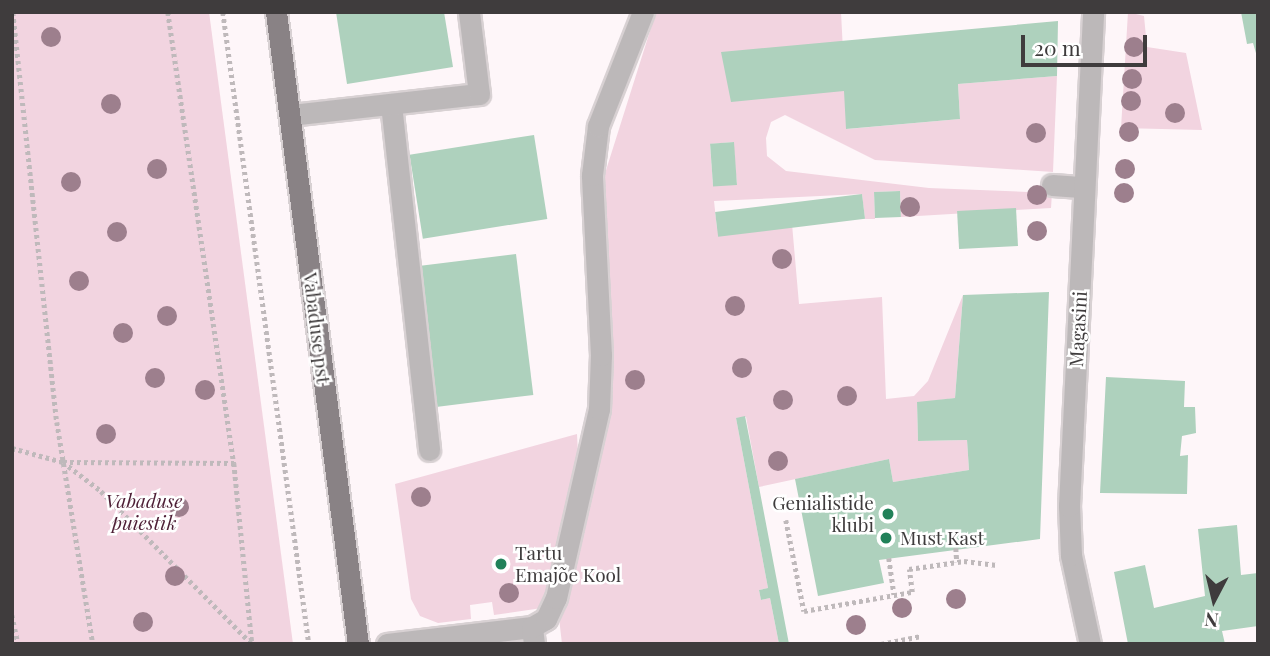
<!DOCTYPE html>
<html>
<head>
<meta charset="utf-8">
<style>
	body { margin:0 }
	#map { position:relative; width:1270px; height:656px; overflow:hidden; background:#fef6f9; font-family:"Playfair Display",serif }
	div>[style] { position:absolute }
	.green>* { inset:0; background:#f2d4e0 }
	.building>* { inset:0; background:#aed1bd; transform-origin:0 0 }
	.path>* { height:4.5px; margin-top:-2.25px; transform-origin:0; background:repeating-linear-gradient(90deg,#bfb9bb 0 3.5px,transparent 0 7px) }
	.roads { filter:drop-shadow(2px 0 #d8d1d3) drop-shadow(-2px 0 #d8d1d3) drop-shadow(0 2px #d8d1d3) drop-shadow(0 -2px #d8d1d3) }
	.minor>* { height:21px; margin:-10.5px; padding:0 10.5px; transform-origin:10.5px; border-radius:10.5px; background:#bcb8b9 }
	.major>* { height:21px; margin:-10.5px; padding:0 10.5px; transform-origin:10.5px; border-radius:10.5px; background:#898285 }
	.trees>* { width:20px; height:20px; margin:-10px; border-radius:50%; background:#9d7f8d }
	.dots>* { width:19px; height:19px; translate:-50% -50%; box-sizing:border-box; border:4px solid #fff; border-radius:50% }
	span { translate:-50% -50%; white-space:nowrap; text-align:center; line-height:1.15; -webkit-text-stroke:5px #fff; paint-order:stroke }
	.street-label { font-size:19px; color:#3f3c3d }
	.park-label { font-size:19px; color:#4d1e35; font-style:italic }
	.poi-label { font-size:19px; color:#3f3c3d }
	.right { translate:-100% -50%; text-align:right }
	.left { translate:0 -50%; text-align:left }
	.frame { position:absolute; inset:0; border:14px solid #3f3c3d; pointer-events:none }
	.north { position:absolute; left:1179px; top:565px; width:70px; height:70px; -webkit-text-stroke:5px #fff; paint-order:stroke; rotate:187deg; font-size:19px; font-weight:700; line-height:28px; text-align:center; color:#3f3c3d }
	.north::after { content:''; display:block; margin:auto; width:24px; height:32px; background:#3f3c3d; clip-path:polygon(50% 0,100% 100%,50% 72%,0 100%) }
	.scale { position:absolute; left:1021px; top:35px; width:126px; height:32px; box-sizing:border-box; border:4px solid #3f3c3d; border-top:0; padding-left:9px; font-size:21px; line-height:24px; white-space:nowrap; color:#3f3c3d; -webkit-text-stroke:5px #fff; paint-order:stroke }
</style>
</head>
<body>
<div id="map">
	<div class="green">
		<i style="clip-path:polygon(12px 12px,209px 12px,293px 644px,12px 644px)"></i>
		<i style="clip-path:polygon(evenodd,656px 12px,841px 12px,847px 129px,960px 119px,958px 84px,1057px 76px,1053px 172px,875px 160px,785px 115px,771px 122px,766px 138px,767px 156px,786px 171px,929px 188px,1052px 193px,1051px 208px,901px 217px,900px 191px,874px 192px,875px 219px,865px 219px,862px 194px,714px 201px,717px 228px,792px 224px,799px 304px,882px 297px,886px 399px,914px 396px,928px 381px,963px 295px,955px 398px,917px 403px,918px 441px,967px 440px,969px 470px,893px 482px,889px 459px,759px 487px,746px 417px,736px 418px,768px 588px,759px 590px,761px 600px,770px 598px,779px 644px,562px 644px,559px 618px,572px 586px,609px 408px,611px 336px,601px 186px,656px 12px,733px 142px,737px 184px,713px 186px,710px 144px,733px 142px)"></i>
		<i style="clip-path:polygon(1128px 12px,1144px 16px,1147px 47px,1186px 53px,1202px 130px,1121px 128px)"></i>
		<i style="clip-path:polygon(577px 434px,578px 454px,542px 608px,494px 615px,492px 602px,470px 605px,471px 619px,438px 623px,420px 616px,411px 599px,395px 484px)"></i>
	</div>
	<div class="building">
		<i style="clip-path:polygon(336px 12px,444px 12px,453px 67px,347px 84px)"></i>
		<i style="clip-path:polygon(1241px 12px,1258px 12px,1258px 60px,1253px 43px,1247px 44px)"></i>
		<i style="clip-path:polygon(1058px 21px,1057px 76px,958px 84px,960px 119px,846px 129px,844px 91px,731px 102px,721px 52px)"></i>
		<i style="left:534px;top:135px;width:85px;height:126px;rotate:81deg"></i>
		<i style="left:734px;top:142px;width:43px;height:24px;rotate:86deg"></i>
		<i style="left:900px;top:191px;width:26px;height:26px;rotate:88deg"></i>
		<i style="left:862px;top:194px;width:25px;height:148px;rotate:83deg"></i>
		<i style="left:1016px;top:208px;width:38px;height:59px;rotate:87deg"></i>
		<i style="left:516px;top:254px;width:142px;height:98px;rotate:83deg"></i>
		<i style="clip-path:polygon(1049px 292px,1040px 539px,879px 560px,884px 583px,818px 596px,795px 479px,889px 459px,893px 482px,969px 470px,967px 440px,918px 441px,917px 402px,955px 398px,963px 295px)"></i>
		<i style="clip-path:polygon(1106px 377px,1185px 381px,1184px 407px,1195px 407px,1196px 433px,1182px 436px,1180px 456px,1188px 455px,1187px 494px,1100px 493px)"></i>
		<i style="clip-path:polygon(745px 416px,759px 487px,789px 644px,779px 644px,770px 598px,761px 600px,759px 590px,768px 588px,736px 418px)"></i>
		<i style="clip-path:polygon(1237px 525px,1241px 575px,1258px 573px,1258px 626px,1222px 631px,1225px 644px,1128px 644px,1114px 572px,1145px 565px,1154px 608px,1205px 596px,1198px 529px)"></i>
	</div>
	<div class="path">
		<i style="left:13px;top:12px;width:412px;rotate:83.9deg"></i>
		<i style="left:57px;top:422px;width:225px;rotate:80.8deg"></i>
		<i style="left:168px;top:12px;width:456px;rotate:81.7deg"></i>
		<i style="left:234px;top:463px;width:182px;rotate:84.3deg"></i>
		<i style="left:223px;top:12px;width:638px;rotate:82.25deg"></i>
		<i style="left:12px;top:448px;width:53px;rotate:15.4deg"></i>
		<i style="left:63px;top:462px;width:48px;rotate:37.3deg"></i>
		<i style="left:101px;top:491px;width:214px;rotate:45.4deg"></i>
		<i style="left:63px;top:462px;width:171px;rotate:0.3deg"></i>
		<i style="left:786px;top:520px;width:93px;rotate:78.8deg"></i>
		<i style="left:804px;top:611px;width:110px;rotate:-10deg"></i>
		<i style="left:912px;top:592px;width:23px;rotate:-97deg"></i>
		<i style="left:909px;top:569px;width:56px;rotate:-8.3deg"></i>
		<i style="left:964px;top:561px;width:33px;rotate:7deg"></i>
		<i style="left:956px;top:548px;width:14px;rotate:86deg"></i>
		<i style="left:889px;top:558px;width:37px;rotate:82deg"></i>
		<i style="left:12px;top:615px;width:30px;rotate:78deg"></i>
		<i style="left:881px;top:644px;width:41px;rotate:-11.3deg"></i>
	</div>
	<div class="roads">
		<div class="minor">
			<i style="left:391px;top:104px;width:348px;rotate:83.7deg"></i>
			<i style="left:291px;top:115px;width:189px;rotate:-6.4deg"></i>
			<i style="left:479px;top:94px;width:83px;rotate:-97deg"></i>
			<i style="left:1052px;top:185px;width:32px;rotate:4deg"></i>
			<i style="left:387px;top:644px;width:146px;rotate:-6.7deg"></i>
			<i style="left:534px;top:644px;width:17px;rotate:-97deg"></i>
			<i style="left:532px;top:627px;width:16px;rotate:-30deg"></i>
			<i style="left:546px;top:619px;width:23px;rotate:-65deg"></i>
			<i style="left:556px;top:598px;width:194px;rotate:-77.2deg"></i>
			<i style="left:599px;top:409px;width:54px;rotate:-87.9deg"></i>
			<i style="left:601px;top:355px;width:180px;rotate:-92.9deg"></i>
			<i style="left:592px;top:175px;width:49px;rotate:-83deg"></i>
			<i style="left:598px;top:126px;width:123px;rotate:-68.5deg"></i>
			<i style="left:1090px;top:644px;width:91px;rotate:-102.1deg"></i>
			<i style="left:1071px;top:555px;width:49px;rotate:-92.3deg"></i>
			<i style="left:1069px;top:506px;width:495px;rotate:-87.2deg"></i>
		</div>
		<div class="major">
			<i style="left:276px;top:12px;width:637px;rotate:82.61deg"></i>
		</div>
	</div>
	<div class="trees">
		<i style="left:51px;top:37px"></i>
		<i style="left:1134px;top:47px"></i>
		<i style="left:1132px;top:79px"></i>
		<i style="left:1131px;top:101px"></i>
		<i style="left:111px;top:104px"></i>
		<i style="left:1175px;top:113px"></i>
		<i style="left:1129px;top:132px"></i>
		<i style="left:1036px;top:133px"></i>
		<i style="left:157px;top:169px"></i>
		<i style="left:1125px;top:169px"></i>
		<i style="left:71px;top:182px"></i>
		<i style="left:1124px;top:193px"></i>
		<i style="left:1037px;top:195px"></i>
		<i style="left:910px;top:207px"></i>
		<i style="left:1037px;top:231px"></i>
		<i style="left:117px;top:232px"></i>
		<i style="left:782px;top:259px"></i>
		<i style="left:79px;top:281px"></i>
		<i style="left:735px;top:306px"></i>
		<i style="left:167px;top:316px"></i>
		<i style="left:123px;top:333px"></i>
		<i style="left:742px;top:368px"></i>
		<i style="left:155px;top:378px"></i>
		<i style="left:635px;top:380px"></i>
		<i style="left:205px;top:390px"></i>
		<i style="left:847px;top:396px"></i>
		<i style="left:783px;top:400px"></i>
		<i style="left:106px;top:434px"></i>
		<i style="left:778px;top:461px"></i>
		<i style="left:421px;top:497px"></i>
		<i style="left:179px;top:507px"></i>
		<i style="left:175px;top:576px"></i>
		<i style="left:509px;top:593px"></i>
		<i style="left:956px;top:599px"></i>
		<i style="left:902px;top:608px"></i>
		<i style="left:143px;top:622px"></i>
		<i style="left:856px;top:625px"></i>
	</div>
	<div class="dots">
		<i style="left:888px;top:514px;background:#218159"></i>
		<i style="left:886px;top:538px;background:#218159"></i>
		<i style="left:501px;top:564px;background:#218159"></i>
	</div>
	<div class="street-label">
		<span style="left:317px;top:328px;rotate:83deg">Vabaduse pst</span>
		<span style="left:1078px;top:329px;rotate:-87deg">Magasini</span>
	</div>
	<div class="park-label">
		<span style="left:144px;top:512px">Vabaduse<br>puiestik</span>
	</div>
	<div class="poi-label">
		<span class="right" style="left:874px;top:514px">Genialistide<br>klubi</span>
		<span class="left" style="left:900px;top:538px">Must Kast</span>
		<span class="left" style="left:515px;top:564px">Tartu<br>Emajõe Kool</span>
	</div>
	<div class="frame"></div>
	<div class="north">N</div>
	<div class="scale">20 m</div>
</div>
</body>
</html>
